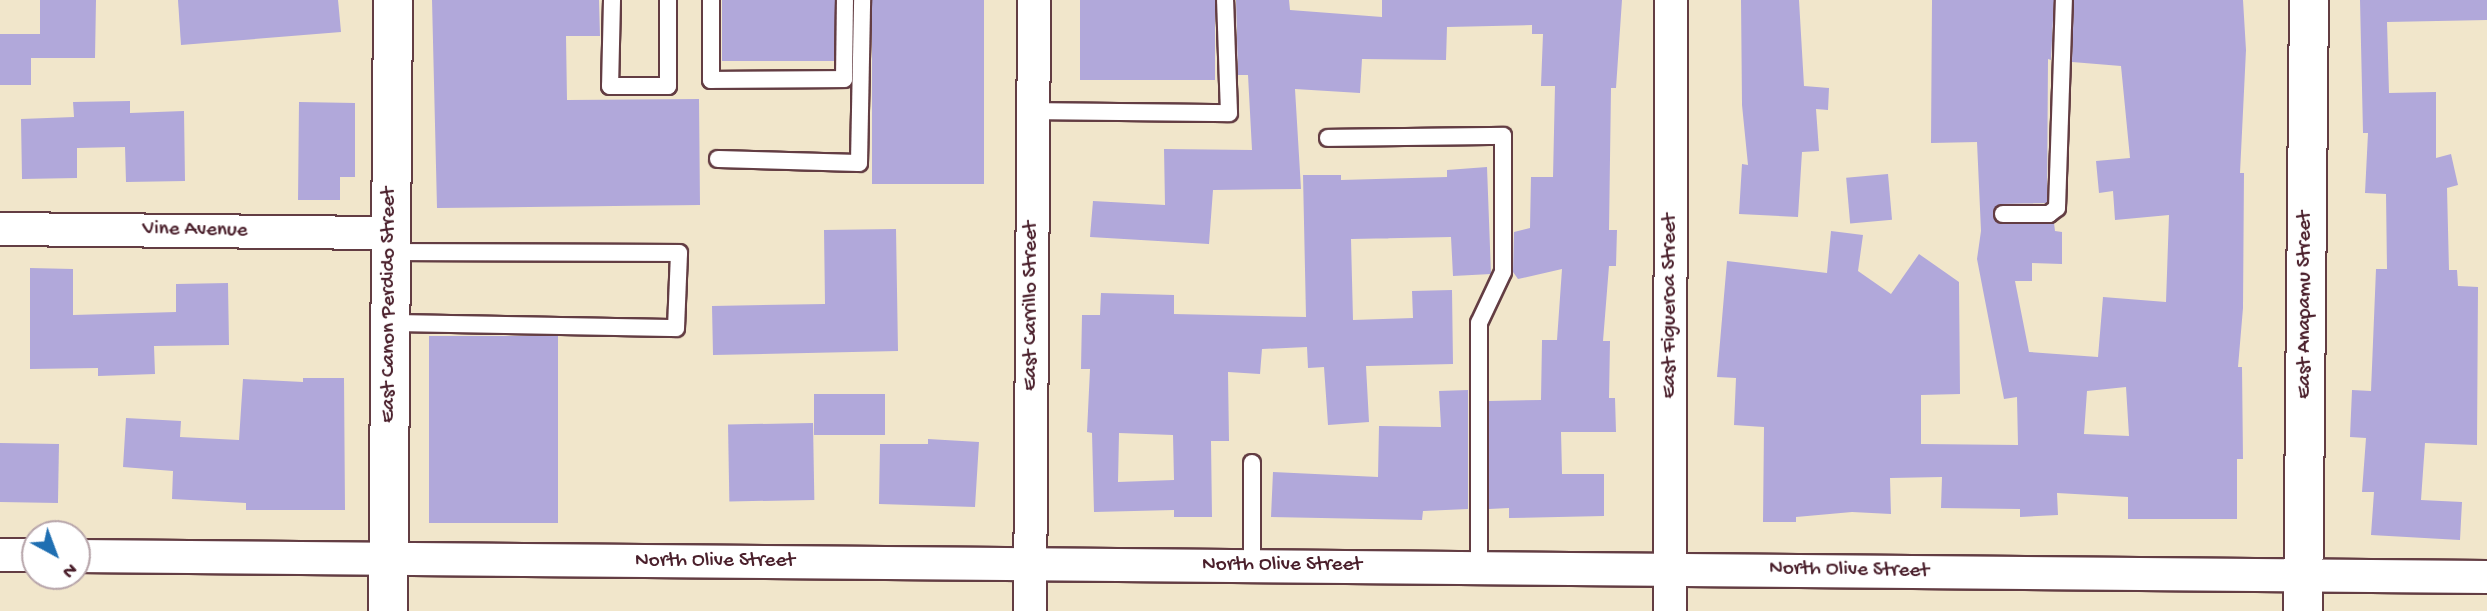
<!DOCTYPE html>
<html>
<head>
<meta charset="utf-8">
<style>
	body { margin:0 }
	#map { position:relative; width:2487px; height:611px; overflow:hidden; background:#f1e6cb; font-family:"Gochi Hand",sans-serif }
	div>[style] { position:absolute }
	.building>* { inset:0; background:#b1a8da; transform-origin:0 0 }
	.roads { filter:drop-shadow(2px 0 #633d43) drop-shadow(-2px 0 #633d43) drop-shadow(0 2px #633d43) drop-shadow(0 -2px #633d43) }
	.service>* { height:16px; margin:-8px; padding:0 8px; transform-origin:8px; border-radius:8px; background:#fff }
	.minor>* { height:32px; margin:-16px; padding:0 16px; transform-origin:16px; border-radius:16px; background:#fff }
	.tertiary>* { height:38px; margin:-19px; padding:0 19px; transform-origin:19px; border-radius:19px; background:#fff }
	.secondary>* { height:38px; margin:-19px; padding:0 19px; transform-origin:19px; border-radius:19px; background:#fff }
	span { translate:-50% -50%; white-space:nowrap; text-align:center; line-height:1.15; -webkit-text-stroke:6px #fff; paint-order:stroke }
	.street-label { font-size:21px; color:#4a1f2b }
	.north { position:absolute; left:21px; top:520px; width:70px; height:70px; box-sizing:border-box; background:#fff; border:2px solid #b7a5aa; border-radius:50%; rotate:139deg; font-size:19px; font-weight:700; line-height:28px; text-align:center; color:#4a1f2b }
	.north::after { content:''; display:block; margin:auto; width:24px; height:32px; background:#1f6fb2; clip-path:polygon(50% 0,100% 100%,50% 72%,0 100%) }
</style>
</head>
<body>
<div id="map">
	<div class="building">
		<i style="clip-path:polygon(40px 0,96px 0,95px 58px,31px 58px,31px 85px,0 85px,0 34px,40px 34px)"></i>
		<i style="clip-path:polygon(178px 0,338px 0,341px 32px,181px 45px)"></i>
		<i style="clip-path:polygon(432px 0,599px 0,600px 36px,566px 36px,567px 100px,699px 99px,700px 205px,437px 208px)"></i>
		<i style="left:722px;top:0;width:113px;height:61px"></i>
		<i style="left:872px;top:0;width:112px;height:184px"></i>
		<i style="left:1080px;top:0;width:135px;height:80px"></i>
		<i style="clip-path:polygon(1236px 0,1289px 0,1290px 10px,1382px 17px,1382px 0,1622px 0,1616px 88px,1611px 88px,1609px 230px,1617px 230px,1616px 266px,1609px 266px,1603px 341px,1610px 341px,1609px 398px,1615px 398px,1616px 432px,1561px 432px,1562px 474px,1604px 474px,1604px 516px,1509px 518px,1509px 508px,1489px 509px,1489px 401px,1541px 400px,1542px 340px,1557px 340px,1562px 269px,1518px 279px,1513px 272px,1514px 232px,1530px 228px,1531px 177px,1553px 177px,1555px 86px,1541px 86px,1543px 34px,1532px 34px,1532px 25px,1447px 27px,1446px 60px,1362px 59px,1360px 93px,1295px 89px,1301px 189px,1213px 190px,1209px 244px,1090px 237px,1093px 201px,1165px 205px,1164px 149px,1252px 150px,1248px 75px,1238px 75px)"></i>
		<i style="clip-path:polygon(1741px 0,1799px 0,1804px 86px,1829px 88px,1828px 110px,1816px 109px,1819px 151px,1802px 152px,1798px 217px,1739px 214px,1742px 164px,1748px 165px,1742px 105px)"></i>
		<i style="clip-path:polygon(evenodd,1932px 0,2054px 0,2051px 60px,2048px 59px,2047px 203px,2002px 204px,1993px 215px,2002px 224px,2054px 223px,2055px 231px,2062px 232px,2062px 264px,2032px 263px,2032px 281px,2015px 281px,2029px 352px,2098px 357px,2103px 297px,2166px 302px,2169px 215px,2115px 220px,2113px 191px,2099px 193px,2096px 161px,2130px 158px,2121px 66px,2072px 62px,2074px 0,2243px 0,2246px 50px,2240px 173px,2244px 173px,2243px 308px,2238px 367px,2242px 367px,2243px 459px,2237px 459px,2237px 519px,2128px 519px,2128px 497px,2057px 493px,2058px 515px,2020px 517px,2020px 509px,1941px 508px,1942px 477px,1890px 478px,1891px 514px,1852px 512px,1796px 517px,1796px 522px,1763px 522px,1764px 427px,1734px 425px,1736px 378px,1717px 377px,1727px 261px,1827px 273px,1831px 231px,1863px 235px,1858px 271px,1891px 294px,1919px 254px,1959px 282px,1960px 394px,1921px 395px,1921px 444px,2018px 445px,2017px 397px,2004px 399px,1977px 259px,1981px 231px,1977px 142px,1931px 143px,1932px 0,2126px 387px,2129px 436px,2084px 434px,2087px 391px,2126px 387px)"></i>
		<i style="clip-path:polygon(2360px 0,2487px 0,2487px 20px,2387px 22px,2389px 93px,2436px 92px,2436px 158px,2451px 154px,2458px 185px,2447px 188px,2449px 270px,2457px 270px,2458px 286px,2478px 287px,2477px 445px,2425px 443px,2421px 500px,2462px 502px,2460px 540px,2371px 535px,2374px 492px,2362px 492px,2366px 438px,2350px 437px,2352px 390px,2371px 391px,2376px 269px,2387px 269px,2386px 194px,2365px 193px,2368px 133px,2363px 133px)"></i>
		<i style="clip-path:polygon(130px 101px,130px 113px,184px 111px,185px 181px,126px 182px,125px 147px,77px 148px,77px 178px,22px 179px,21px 119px,74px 117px,73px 102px)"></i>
		<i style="clip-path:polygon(299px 102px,355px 103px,355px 177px,340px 177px,340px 200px,298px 200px)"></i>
		<i style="clip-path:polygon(evenodd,1487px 167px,1491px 274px,1453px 276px,1451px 237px,1351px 239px,1353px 320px,1413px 318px,1412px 291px,1452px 290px,1453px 364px,1366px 366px,1369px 422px,1328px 425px,1324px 367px,1308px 368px,1307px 347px,1262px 349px,1260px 374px,1228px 372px,1229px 441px,1211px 441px,1212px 517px,1174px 517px,1174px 510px,1094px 512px,1092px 433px,1087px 432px,1090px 369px,1081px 369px,1082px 315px,1100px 315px,1101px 293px,1174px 295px,1174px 314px,1306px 317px,1303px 175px,1341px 175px,1341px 180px,1447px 177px,1447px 170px,1487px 167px,1119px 433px,1173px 435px,1174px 480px,1118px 482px,1119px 433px)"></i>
		<i style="left:1888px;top:174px;width:46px;height:42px;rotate:85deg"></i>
		<i style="clip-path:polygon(896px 229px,898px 351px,713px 355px,712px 306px,825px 304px,824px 230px)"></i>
		<i style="clip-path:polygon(30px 268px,73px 269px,73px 315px,176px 312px,176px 284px,228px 283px,229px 345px,154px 346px,155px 374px,98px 376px,98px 368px,30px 369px)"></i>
		<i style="left:429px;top:336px;width:129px;height:187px"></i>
		<i style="clip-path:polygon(303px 378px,344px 378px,345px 510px,246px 510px,246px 503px,172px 499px,173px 471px,123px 467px,126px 418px,181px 421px,180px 437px,239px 440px,243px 379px,303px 382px)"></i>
		<i style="clip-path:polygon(1468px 390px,1468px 509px,1423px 511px,1422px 520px,1271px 517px,1273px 472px,1378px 477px,1379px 426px,1441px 427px,1439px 391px)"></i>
		<i style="left:885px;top:394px;width:41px;height:71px;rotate:90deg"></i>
		<i style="left:813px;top:423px;width:77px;height:85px;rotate:89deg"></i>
		<i style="clip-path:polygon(928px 439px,979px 442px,975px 507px,879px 504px,880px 444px,928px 444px)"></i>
		<i style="left:0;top:443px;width:59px;height:59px;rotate:1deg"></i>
	</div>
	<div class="roads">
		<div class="service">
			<i style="left:612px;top:0;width:86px;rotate:91.3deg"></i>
			<i style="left:610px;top:86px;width:58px"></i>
			<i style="left:668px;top:86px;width:86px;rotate:-90deg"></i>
			<i style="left:711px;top:0;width:80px;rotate:90deg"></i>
			<i style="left:711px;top:80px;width:133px;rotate:-0.4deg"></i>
			<i style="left:844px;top:79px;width:79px;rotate:-89.3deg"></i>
			<i style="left:1033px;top:111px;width:196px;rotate:0.6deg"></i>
			<i style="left:1229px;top:113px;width:113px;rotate:-92deg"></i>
			<i style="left:1328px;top:138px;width:175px;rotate:-0.7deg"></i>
			<i style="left:1503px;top:136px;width:136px;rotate:90deg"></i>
			<i style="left:1503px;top:272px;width:56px;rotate:115.2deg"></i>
			<i style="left:1479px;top:323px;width:245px;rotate:90deg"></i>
			<i style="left:718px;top:159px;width:141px;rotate:1.6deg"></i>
			<i style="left:859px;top:163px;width:163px;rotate:-88.9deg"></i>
			<i style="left:2003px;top:214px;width:46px"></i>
			<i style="left:2049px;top:214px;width:10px;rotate:-37deg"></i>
			<i style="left:2057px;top:208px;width:208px;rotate:-88.1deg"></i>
			<i style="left:390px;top:323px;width:286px;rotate:1deg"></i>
			<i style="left:676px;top:328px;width:75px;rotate:-87.7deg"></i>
			<i style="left:679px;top:253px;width:287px;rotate:-179.8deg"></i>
			<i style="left:1252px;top:566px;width:103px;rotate:-90deg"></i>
		</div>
		<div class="minor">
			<i style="left:0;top:229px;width:390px;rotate:0.6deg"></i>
			<i style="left:0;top:555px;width:35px"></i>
			<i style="left:77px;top:556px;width:2410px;rotate:0.5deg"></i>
			<i style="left:1030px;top:611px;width:611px;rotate:-89.62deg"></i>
			<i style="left:1670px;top:611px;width:611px;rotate:-89.91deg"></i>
		</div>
		<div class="tertiary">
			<i style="left:388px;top:611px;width:611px;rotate:-89.53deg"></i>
		</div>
		<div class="secondary">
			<i style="left:2303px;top:611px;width:611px;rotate:-89.44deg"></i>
		</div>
	</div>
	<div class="street-label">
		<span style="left:195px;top:231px;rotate:1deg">Vine Avenue</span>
		<span style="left:390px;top:305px;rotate:-90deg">East Canon Perdido Street</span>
		<span style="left:2306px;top:305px;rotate:-90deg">East Anapamu Street</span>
		<span style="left:1032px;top:306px;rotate:-90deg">East Carrillo Street</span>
		<span style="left:1671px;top:306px;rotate:-90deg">East Figueroa Street</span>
		<span style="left:715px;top:562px">North Olive Street</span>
		<span style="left:1282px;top:566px">North Olive Street</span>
		<span style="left:1849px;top:571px;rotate:1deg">North Olive Street</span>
	</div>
	<div class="north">N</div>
</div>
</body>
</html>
